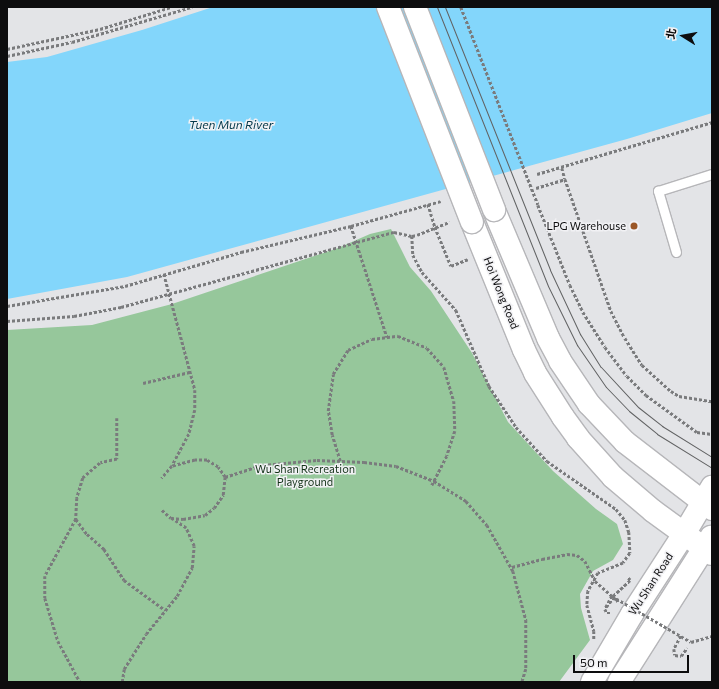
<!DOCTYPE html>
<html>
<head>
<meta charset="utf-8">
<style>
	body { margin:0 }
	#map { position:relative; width:719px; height:689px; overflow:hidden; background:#e3e4e7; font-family:Commissioner,"Noto Sans TC",sans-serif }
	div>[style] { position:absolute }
	.green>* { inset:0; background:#96c79b }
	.water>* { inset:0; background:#83d6fb }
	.path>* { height:2.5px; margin-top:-1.25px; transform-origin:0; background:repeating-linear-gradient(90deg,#7a7b7d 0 3px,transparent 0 5px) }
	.roads { filter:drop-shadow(1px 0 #b6b6b9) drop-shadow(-1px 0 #b6b6b9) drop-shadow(0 1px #b6b6b9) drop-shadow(0 -1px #b6b6b9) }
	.lane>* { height:9px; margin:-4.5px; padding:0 4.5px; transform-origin:4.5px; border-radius:4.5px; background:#fff }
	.secondary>* { height:22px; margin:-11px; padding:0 11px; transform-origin:11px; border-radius:11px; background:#fff }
	.tram>* { height:1px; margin:-0.5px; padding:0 0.5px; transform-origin:0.5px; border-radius:0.5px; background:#616263 }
	.path-bridge>* { height:2.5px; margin-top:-1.25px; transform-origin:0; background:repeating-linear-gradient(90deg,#7a7b7d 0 3px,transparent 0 5px) }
	.bridges { filter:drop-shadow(1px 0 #b6b6b9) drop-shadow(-1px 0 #b6b6b9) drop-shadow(0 1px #b6b6b9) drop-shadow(0 -1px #b6b6b9) }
	.secondary-bridge>* { height:22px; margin:-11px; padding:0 11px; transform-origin:11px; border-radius:11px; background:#fff }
	.dots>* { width:11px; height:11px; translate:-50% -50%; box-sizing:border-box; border:2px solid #f1f1f4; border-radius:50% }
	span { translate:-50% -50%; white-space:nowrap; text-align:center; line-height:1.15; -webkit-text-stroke:3px #f1f1f4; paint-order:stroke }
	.poi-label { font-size:11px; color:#0d0d0e }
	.right { translate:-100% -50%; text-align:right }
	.street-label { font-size:11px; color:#0d0d0e }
	.park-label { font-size:11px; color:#123117 }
	.water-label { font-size:12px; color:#05394c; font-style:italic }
	.frame { position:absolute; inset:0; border:8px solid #0d0d0e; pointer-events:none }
	.north { position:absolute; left:663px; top:16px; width:40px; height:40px; -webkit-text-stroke:3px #f1f1f4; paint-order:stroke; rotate:281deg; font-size:11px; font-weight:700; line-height:16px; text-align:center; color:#0d0d0e }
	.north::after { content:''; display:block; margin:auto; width:14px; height:18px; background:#0d0d0e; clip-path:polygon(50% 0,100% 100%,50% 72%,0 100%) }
	.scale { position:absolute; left:573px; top:655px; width:116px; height:18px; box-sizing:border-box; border:2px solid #0d0d0e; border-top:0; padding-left:5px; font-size:12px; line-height:14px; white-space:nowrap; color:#0d0d0e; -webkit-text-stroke:3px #f1f1f4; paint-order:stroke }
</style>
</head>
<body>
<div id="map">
	<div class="green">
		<i style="clip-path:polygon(391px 229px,410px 267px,431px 291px,472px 353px,508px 422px,553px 471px,596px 509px,617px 524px,623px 544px,613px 560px,593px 571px,580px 594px,581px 608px,590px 640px,559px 682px,7px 682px,7px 330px,92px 325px,172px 304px,338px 248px,370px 234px)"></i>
	</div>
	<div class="water">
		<i style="clip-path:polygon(213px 7px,712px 7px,712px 113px,627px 139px,127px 277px,7px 299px,7px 62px,47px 57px,142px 30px)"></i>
	</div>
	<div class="path">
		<i style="left:7px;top:49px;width:95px;rotate:-12.1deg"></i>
		<i style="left:100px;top:29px;width:74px;rotate:-17.2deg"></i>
		<i style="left:7px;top:56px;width:66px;rotate:-12.2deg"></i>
		<i style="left:72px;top:42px;width:125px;rotate:-16.3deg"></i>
		<i style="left:562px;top:168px;width:11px;rotate:75deg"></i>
		<i style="left:537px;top:174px;width:183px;rotate:-16.5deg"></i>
		<i style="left:536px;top:188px;width:30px;rotate:-17deg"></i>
		<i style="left:565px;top:179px;width:140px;rotate:70.8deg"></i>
		<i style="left:611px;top:311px;width:30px;rotate:63deg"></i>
		<i style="left:625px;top:338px;width:32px;rotate:58deg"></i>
		<i style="left:642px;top:365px;width:39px;rotate:42deg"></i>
		<i style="left:671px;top:391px;width:9px;rotate:32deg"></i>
		<i style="left:679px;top:396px;width:33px;rotate:9deg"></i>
		<i style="left:428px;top:204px;width:24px;rotate:73deg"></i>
		<i style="left:435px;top:227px;width:42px;rotate:67.7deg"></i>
		<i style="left:451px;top:266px;width:18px;rotate:-22deg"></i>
		<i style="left:538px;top:205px;width:86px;rotate:68.2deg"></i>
		<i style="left:570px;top:285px;width:30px;rotate:64deg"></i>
		<i style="left:583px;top:312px;width:41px;rotate:57.8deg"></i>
		<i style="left:605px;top:347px;width:36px;rotate:53deg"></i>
		<i style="left:627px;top:376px;width:27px;rotate:45deg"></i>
		<i style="left:646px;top:395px;width:63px;rotate:36deg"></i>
		<i style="left:697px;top:432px;width:15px;rotate:8deg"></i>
		<i style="left:351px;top:226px;width:117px;rotate:72deg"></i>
		<i style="left:412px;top:236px;width:19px;rotate:87deg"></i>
		<i style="left:413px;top:255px;width:19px;rotate:62deg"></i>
		<i style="left:422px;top:272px;width:51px;rotate:48.2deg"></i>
		<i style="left:456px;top:310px;width:83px;rotate:66.5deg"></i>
		<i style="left:489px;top:386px;width:49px;rotate:56.6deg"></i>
		<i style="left:516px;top:427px;width:46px;rotate:47.6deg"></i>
		<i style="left:547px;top:461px;width:84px;rotate:34.8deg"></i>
		<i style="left:616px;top:509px;width:14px;rotate:51deg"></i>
		<i style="left:625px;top:520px;width:13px;rotate:72deg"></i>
		<i style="left:629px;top:532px;width:21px;rotate:87deg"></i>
		<i style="left:630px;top:553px;width:12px;rotate:125deg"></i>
		<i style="left:623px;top:563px;width:27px;rotate:158deg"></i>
		<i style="left:598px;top:573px;width:21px;rotate:119deg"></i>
		<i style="left:588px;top:591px;width:14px;rotate:94deg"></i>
		<i style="left:587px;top:605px;width:27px;rotate:75deg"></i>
		<i style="left:594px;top:631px;width:9px;rotate:90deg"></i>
		<i style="left:164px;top:274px;width:120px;rotate:75deg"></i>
		<i style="left:195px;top:390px;width:20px;rotate:90deg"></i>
		<i style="left:195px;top:410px;width:25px;rotate:104deg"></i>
		<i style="left:189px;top:434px;width:36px;rotate:118deg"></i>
		<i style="left:7px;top:306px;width:120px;rotate:-9.6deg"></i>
		<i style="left:125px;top:286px;width:121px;rotate:-16.3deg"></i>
		<i style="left:241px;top:252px;width:113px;rotate:-13.3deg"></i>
		<i style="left:351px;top:226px;width:93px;rotate:-15.5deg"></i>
		<i style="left:7px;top:321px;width:67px;rotate:-4.3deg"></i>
		<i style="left:74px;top:316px;width:48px;rotate:-10.8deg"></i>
		<i style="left:121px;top:307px;width:283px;rotate:-15.4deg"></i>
		<i style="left:394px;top:232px;width:18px;rotate:13deg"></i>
		<i style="left:412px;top:236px;width:5px;rotate:-11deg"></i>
		<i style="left:417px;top:235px;width:35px;rotate:-22deg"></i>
		<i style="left:143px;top:383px;width:48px;rotate:-13.2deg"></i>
		<i style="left:117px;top:418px;width:41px;rotate:90deg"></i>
		<i style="left:117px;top:459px;width:17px;rotate:167deg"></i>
		<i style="left:100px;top:463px;width:23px;rotate:139deg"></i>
		<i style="left:83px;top:478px;width:21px;rotate:107deg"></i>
		<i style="left:77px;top:498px;width:21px;rotate:93deg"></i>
		<i style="left:76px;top:519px;width:19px;rotate:54deg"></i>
		<i style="left:87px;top:534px;width:23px;rotate:41deg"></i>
		<i style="left:104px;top:549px;width:37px;rotate:57deg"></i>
		<i style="left:124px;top:580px;width:51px;rotate:36.2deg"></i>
		<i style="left:340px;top:461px;width:27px;rotate:-107deg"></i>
		<i style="left:332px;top:435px;width:24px;rotate:-99deg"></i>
		<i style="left:328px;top:411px;width:37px;rotate:-82deg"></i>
		<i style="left:333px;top:374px;width:28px;rotate:-58deg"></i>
		<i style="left:348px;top:350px;width:26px;rotate:-25deg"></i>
		<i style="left:372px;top:339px;width:26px;rotate:-7deg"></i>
		<i style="left:398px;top:336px;width:31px;rotate:22deg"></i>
		<i style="left:427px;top:348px;width:25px;rotate:48deg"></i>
		<i style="left:444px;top:367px;width:35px;rotate:74deg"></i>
		<i style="left:454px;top:401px;width:30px;rotate:88deg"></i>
		<i style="left:455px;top:431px;width:26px;rotate:108deg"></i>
		<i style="left:447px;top:456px;width:33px;rotate:117deg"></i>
		<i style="left:225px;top:477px;width:40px;rotate:-18deg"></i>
		<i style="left:263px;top:465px;width:54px;rotate:-5.3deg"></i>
		<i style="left:317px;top:460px;width:47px;rotate:2.4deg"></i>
		<i style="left:364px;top:462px;width:32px;rotate:7deg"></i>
		<i style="left:396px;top:466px;width:41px;rotate:21.5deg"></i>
		<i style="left:434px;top:481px;width:38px;rotate:32deg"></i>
		<i style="left:466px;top:501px;width:32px;rotate:49deg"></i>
		<i style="left:487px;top:525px;width:53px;rotate:60.5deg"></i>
		<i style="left:513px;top:571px;width:51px;rotate:75.1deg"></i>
		<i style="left:526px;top:620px;width:49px;rotate:90deg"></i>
		<i style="left:526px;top:669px;width:14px;rotate:107deg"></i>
		<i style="left:162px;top:510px;width:12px;rotate:42deg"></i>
		<i style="left:171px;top:518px;width:12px;rotate:5deg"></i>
		<i style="left:183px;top:519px;width:22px;rotate:-10deg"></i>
		<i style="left:205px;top:515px;width:11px;rotate:-38deg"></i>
		<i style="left:214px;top:508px;width:16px;rotate:-55deg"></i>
		<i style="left:223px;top:495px;width:18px;rotate:-84deg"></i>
		<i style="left:225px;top:477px;width:12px;rotate:-125deg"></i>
		<i style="left:218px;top:467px;width:13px;rotate:-148deg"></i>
		<i style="left:207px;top:460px;width:12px;rotate:180deg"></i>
		<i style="left:195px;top:460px;width:24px;rotate:165deg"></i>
		<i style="left:172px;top:466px;width:16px;rotate:130deg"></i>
		<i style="left:76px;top:519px;width:65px;rotate:118.5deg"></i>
		<i style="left:45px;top:576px;width:22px;rotate:90deg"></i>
		<i style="left:45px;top:598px;width:45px;rotate:73.2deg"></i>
		<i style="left:58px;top:641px;width:47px;rotate:61.8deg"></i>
		<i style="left:512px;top:567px;width:31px;rotate:-15deg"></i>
		<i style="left:612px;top:596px;width:15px;rotate:118deg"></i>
		<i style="left:605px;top:609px;width:4px;rotate:63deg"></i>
		<i style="left:607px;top:613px;width:5px"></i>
		<i style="left:613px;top:596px;width:23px;rotate:-43deg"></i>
		<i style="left:630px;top:580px;width:3px;rotate:-135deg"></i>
		<i style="left:606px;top:607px;width:11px;rotate:-52deg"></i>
		<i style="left:613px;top:598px;width:4px;rotate:14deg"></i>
		<i style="left:617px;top:599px;width:3px;rotate:72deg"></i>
		<i style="left:681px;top:636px;width:15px;rotate:118deg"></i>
		<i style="left:674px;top:649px;width:6px;rotate:81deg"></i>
		<i style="left:675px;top:655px;width:6px;rotate:9deg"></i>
		<i style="left:681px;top:656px;width:10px;rotate:-53deg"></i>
		<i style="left:122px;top:682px;width:13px;rotate:-81deg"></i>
		<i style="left:124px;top:669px;width:41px;rotate:-57.8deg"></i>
		<i style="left:146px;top:634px;width:49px;rotate:-50.8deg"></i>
		<i style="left:177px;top:596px;width:32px;rotate:-62deg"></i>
		<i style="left:192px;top:568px;width:22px;rotate:-85deg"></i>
		<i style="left:194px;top:546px;width:20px;rotate:-114deg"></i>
		<i style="left:186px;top:528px;width:18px;rotate:-146deg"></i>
	</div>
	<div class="roads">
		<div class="lane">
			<i style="left:676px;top:252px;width:64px;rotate:-106.4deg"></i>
			<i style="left:658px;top:191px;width:57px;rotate:-17.5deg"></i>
		</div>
		<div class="secondary">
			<i style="left:494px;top:210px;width:139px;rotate:67.1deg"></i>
			<i style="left:548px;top:338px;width:26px;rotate:62deg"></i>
			<i style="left:560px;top:361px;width:52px;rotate:56deg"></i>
			<i style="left:589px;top:404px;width:52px;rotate:46.5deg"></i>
			<i style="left:625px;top:442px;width:110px;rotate:37.6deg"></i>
			<i style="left:472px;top:222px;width:138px;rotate:67.9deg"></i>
			<i style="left:524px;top:350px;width:25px;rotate:64deg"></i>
			<i style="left:535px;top:373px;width:52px;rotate:57.5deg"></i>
			<i style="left:563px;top:417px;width:26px;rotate:54deg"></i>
			<i style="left:578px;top:438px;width:52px;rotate:48.1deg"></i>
			<i style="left:613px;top:477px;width:52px;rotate:40.4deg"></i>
			<i style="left:653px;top:511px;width:73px;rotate:36.1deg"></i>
			<i style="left:592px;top:682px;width:79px;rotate:-59.5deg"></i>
			<i style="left:632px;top:614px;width:95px;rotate:-57deg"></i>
			<i style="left:684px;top:534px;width:55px;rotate:-59.2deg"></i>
			<i style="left:619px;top:682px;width:172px;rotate:-57.6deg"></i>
		</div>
	</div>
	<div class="tram">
		<i style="left:437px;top:7px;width:300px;rotate:68.3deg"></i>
		<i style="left:548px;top:286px;width:66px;rotate:63.8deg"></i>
		<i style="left:577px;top:345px;width:51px;rotate:55.4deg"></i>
		<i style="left:606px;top:387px;width:33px;rotate:46deg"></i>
		<i style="left:629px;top:411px;width:36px;rotate:39deg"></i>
		<i style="left:657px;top:434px;width:65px;rotate:31.7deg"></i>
		<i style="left:445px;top:7px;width:283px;rotate:68.2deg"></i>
		<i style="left:550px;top:270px;width:71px;rotate:64.9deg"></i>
		<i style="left:580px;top:334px;width:39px;rotate:58deg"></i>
		<i style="left:601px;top:367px;width:54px;rotate:47.2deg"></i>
		<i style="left:638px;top:407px;width:31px;rotate:38deg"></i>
		<i style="left:662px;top:426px;width:59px;rotate:31.8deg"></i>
	</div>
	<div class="path-bridge">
		<i style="left:461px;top:7px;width:212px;rotate:68.7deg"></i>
		<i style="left:542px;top:559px;width:25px;rotate:-11deg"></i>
		<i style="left:567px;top:554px;width:10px;rotate:6deg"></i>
		<i style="left:577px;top:555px;width:10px;rotate:37deg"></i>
		<i style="left:585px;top:561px;width:22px;rotate:63deg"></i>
		<i style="left:595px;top:581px;width:23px;rotate:41deg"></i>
		<i style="left:612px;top:596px;width:91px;rotate:30.2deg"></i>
		<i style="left:691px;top:642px;width:22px;rotate:-16deg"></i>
	</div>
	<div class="bridges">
		<div class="secondary-bridge">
			<i style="left:388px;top:7px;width:231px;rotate:68.7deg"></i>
			<i style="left:415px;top:7px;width:218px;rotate:68.7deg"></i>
		</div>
	</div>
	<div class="dots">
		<i style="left:634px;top:226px;background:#9b5728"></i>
	</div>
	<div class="poi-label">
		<span class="right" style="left:626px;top:226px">LPG Warehouse</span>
	</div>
	<div class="street-label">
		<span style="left:501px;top:293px;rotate:68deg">Hoi Wong Road</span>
		<span style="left:651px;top:584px;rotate:-57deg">Wu Shan Road</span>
	</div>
	<div class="park-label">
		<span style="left:305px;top:476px">Wu Shan Recreation<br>Playground</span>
	</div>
	<div class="water-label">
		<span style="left:231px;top:125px">Tuen Mun River</span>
	</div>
	<div class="frame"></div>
	<div class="north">北</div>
	<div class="scale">50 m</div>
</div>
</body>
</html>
